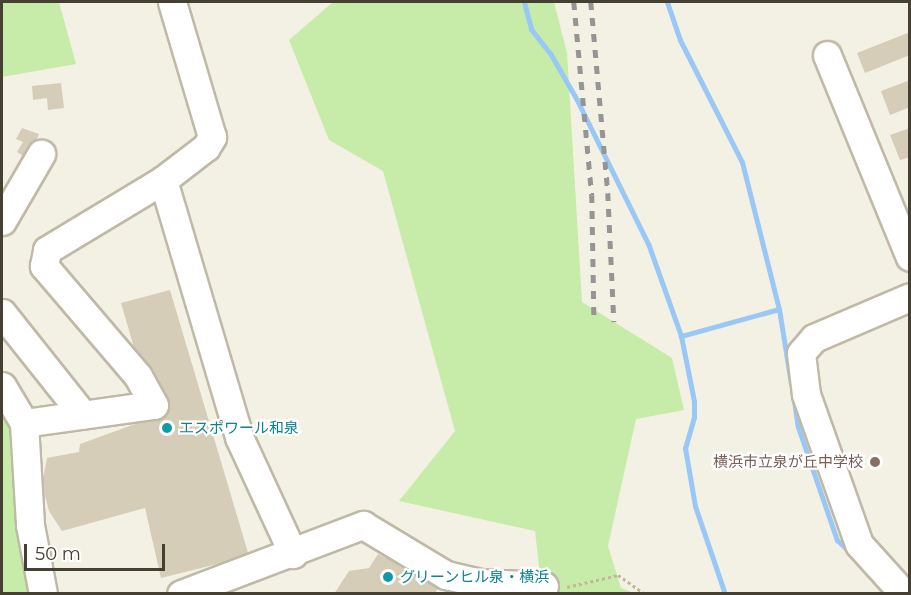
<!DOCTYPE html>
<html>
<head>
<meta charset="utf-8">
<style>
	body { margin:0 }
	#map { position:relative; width:911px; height:595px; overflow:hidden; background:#f3f0e4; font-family:Montserrat,"Noto Sans JP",sans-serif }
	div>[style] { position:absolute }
	.green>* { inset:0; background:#c7eba9 }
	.stream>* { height:5px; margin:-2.5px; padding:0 2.5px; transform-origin:2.5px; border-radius:2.5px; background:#9ac8f6 }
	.building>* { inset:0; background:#d6cdb8 }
	.path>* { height:3px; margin-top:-1.5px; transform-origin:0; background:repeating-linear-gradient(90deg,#c2b796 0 3px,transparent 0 6px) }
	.roads { filter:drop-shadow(2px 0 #bfb9a6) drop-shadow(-2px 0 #bfb9a6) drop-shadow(0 2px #bfb9a6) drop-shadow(0 -2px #bfb9a6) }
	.minor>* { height:27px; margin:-13.5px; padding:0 13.5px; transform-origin:13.5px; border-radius:13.5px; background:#fff }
	.rail>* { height:4.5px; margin-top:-2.25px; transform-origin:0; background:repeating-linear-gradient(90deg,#959595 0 8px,transparent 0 16px) }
	.dots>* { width:16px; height:16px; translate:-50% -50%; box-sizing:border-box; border:3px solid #fff; border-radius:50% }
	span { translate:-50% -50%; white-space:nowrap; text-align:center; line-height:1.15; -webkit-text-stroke:4.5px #fff; paint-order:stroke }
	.culture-label { font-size:15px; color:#0d838f }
	.left { translate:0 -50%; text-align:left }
	.education-label { font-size:15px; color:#785e54 }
	.right { translate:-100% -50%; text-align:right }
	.frame { position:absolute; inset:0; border:3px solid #464033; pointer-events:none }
	.scale { position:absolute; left:24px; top:544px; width:141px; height:27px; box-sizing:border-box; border:3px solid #464033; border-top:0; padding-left:8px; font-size:18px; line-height:21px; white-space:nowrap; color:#464033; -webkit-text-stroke:4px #fff; paint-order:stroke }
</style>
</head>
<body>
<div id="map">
	<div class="green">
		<i style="clip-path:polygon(2px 2px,59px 2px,76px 64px,2px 77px)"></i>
		<i style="clip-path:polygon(333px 2px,554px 2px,567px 53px,582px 302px,672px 358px,684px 410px,636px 419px,608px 546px,621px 588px,634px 593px,542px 593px,535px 531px,399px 501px,455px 431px,383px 171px,329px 140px,289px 40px)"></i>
		<i style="clip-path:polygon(2px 398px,11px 410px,38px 593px,2px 593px)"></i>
	</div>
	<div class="stream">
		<i style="left:524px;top:2px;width:28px;rotate:75deg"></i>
		<i style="left:531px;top:29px;width:31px;rotate:52deg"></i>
		<i style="left:550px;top:53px;width:54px;rotate:60.1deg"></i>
		<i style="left:577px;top:100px;width:163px;rotate:63.7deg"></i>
		<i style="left:649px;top:246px;width:96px;rotate:70.4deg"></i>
		<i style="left:667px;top:2px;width:40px;rotate:71.1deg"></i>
		<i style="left:680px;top:40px;width:137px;rotate:63.1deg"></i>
		<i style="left:742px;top:162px;width:152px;rotate:75.9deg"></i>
		<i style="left:779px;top:309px;width:102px;rotate:164.6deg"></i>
		<i style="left:681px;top:336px;width:66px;rotate:78.7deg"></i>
		<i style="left:694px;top:401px;width:16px;rotate:90deg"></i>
		<i style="left:694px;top:417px;width:32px;rotate:106deg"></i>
		<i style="left:685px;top:448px;width:59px;rotate:80.2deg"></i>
		<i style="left:695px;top:506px;width:93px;rotate:71.2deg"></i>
		<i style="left:779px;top:309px;width:76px;rotate:80.9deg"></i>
		<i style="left:793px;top:393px;width:34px;rotate:82deg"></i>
		<i style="left:798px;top:427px;width:120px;rotate:71deg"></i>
		<i style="left:837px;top:540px;width:21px;rotate:43deg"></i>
	</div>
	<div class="building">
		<i style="clip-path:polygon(910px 32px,910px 55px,865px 73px,857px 53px)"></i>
		<i style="clip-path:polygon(910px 80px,910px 107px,890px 115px,881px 91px)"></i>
		<i style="clip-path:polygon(61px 83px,64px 108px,48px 110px,47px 98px,33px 100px,32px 86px)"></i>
		<i style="clip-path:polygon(22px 128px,39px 134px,28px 159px,17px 152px,23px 142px,16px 139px)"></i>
		<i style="clip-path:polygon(910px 128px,910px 157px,900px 160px,890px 135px)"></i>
		<i style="clip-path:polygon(170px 290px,249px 556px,161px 578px,145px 508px,62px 531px,49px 511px,42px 484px,47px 458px,79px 452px,80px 444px,168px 412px,158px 378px,144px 382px,121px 303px)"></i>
		<i style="clip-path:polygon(378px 554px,386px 558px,389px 554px,441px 582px,435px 594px,334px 594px,349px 571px,369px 568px)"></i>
	</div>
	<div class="path">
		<i style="left:567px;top:587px;width:52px;rotate:-13.2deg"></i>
		<i style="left:618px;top:575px;width:33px;rotate:35deg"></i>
	</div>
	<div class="roads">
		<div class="minor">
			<i style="left:827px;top:55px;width:218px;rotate:67.7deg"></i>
			<i style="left:163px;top:180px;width:268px;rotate:73.5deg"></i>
			<i style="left:239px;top:437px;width:129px;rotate:65.2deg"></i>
			<i style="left:2px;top:221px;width:78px;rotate:-59.8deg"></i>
			<i style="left:2px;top:313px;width:130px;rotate:51.5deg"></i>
			<i style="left:2px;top:386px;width:43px;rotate:59.3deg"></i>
			<i style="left:24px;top:423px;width:102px;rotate:86.6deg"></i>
			<i style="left:30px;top:525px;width:70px;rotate:79.3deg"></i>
			<i style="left:24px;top:423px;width:131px;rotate:-7.9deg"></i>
			<i style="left:154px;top:405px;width:33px;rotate:-119deg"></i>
			<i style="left:138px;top:376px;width:145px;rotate:-130.5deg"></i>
			<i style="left:44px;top:266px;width:16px;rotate:-79deg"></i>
			<i style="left:47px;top:250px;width:135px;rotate:-31.1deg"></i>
			<i style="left:163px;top:180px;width:54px;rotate:-37.5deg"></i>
			<i style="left:206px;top:147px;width:12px;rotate:-59deg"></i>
			<i style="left:212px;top:137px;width:141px;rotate:-106.5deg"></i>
			<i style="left:181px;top:594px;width:195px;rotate:-20.8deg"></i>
			<i style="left:363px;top:525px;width:97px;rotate:31.1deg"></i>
			<i style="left:446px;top:575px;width:37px;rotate:13deg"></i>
			<i style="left:482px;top:583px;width:62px;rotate:2.8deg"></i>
			<i style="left:904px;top:594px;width:67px;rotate:-132deg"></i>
			<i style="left:859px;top:544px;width:159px;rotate:-109.5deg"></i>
			<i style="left:806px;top:394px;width:41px;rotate:-97deg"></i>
			<i style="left:801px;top:353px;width:20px;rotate:-49deg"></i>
			<i style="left:814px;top:338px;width:104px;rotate:-23.1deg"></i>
		</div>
	</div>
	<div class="rail">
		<i style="left:574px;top:2px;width:194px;rotate:84.7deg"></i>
		<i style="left:592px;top:195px;width:120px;rotate:89deg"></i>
		<i style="left:591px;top:2px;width:192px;rotate:84.9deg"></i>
		<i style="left:608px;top:193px;width:129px;rotate:87.3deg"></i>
	</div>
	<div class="dots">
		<i style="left:167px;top:428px;background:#0f9aa8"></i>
		<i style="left:875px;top:462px;background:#8d6e63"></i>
		<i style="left:388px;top:577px;background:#0f9aa8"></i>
	</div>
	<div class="culture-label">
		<span class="left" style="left:179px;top:428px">エスポワール和泉</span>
		<span class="left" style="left:400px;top:577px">グリーンヒル泉・横浜</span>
	</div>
	<div class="education-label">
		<span class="right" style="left:863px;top:462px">横浜市立泉が丘中学校</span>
	</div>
	<div class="frame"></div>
	<div class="scale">50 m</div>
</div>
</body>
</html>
